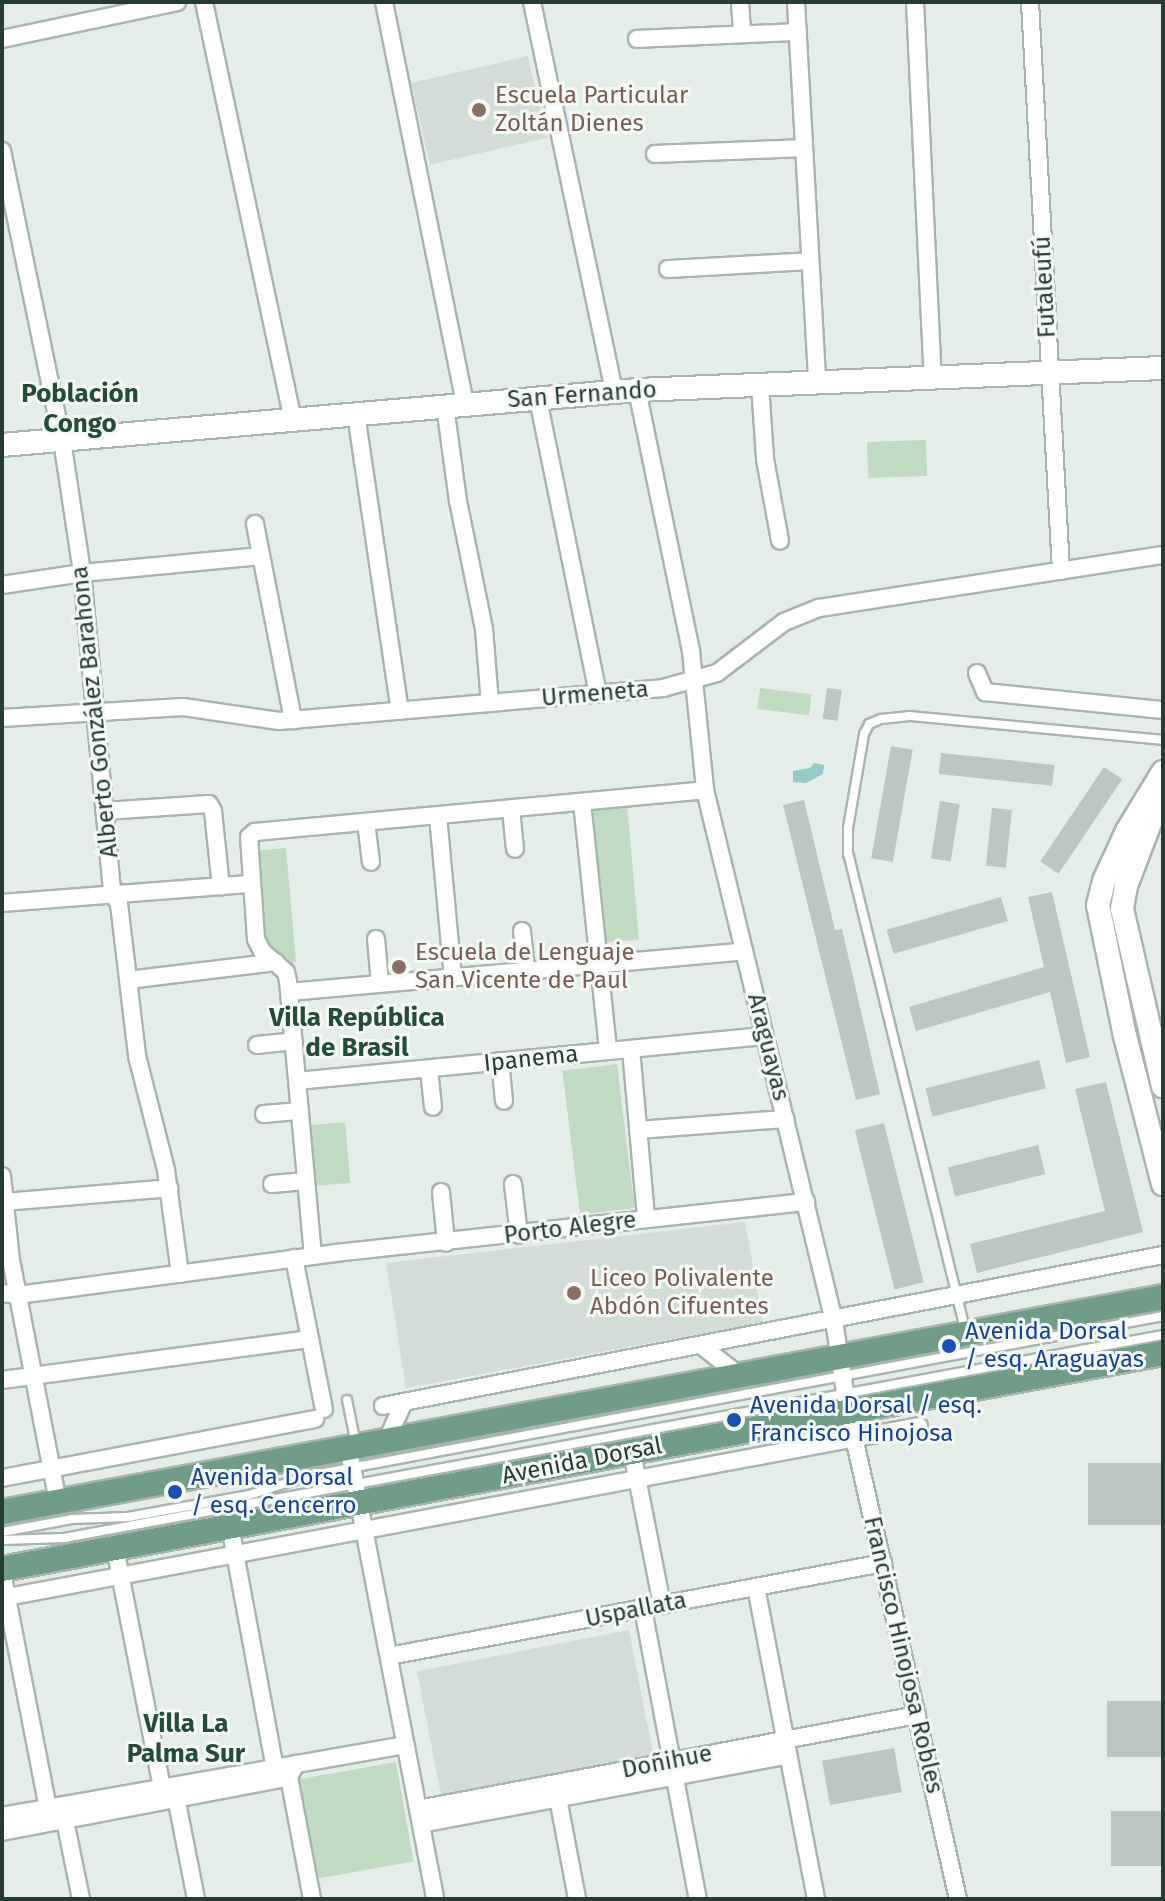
<!DOCTYPE html>
<html>
<head>
<meta charset="utf-8">
<style>
	body { margin:0 }
	#map { position:relative; width:1165px; height:1901px; overflow:hidden; background:#e5ede8; font-family:"Fira Sans",sans-serif }
	div>[style] { position:absolute }
	.built>* { inset:0; background:#d3dcd6; transform-origin:0 0 }
	.green>* { inset:0; background:#c1dbc2; transform-origin:0 0 }
	.water>* { inset:0; background:#94cac7 }
	.building>* { inset:0; background:#bbc7c0; transform-origin:0 0 }
	.roads { filter:drop-shadow(2px 0 #a8b4ae) drop-shadow(-2px 0 #a8b4ae) drop-shadow(0 2px #a8b4ae) drop-shadow(0 -2px #a8b4ae) }
	.lane>* { height:8px; margin:-4px; padding:0 4px; transform-origin:4px; border-radius:4px; background:#fff }
	.street>* { height:16px; margin:-8px; padding:0 8px; transform-origin:8px; border-radius:8px; background:#fff }
	.secondary>* { height:22px; margin:-11px; padding:0 11px; transform-origin:11px; border-radius:11px; background:#fff }
	.primary>* { height:24px; margin:-12px; padding:0 12px; transform-origin:12px; border-radius:12px; background:#6f9d87 }
	.dots>* { width:22px; height:22px; translate:-50% -50%; box-sizing:border-box; border:4px solid #f5f9f6; border-radius:50% }
	span { translate:-50% -50%; white-space:nowrap; text-align:center; line-height:1.15; -webkit-text-stroke:6px #f5f9f6; paint-order:stroke }
	.education-label { font-size:24px; color:#785e54 }
	.left { translate:0 -50%; text-align:left }
	.street-label { font-size:24px; color:#263c32 }
	.transit-label { font-size:24px; color:#164399 }
	.neighbourhood-label { font-size:26px; color:#244c3a; font-weight:700 }
	.frame { position:absolute; inset:0; border:4px solid #263c32; pointer-events:none }
</style>
</head>
<body>
<div id="map">
	<div class="built">
		<i style="left:528px;top:56px;width:84px;height:120px;rotate:77deg"></i>
		<i style="clip-path:polygon(745px 1222px,763px 1322px,406px 1388px,386px 1263px)"></i>
		<i style="left:629px;top:1630px;width:131px;height:216px;rotate:79deg"></i>
	</div>
	<div class="green">
		<i style="left:926px;top:440px;width:36px;height:59px;rotate:88deg"></i>
		<i style="left:760px;top:688px;width:52px;height:21px;rotate:7deg"></i>
		<i style="left:627px;top:803px;width:137px;height:34px;rotate:85deg"></i>
		<i style="left:286px;top:848px;width:115px;height:31px;rotate:85deg"></i>
		<i style="left:617px;top:1064px;width:145px;height:55px;rotate:83deg"></i>
		<i style="left:345px;top:1122px;width:61px;height:36px;rotate:85deg"></i>
		<i style="left:396px;top:1762px;width:101px;height:99px;rotate:80deg"></i>
	</div>
	<div class="water">
		<i style="clip-path:polygon(814px 763px,824px 765px,823px 774px,806px 783px,793px 782px,793px 771px,810px 768px)"></i>
	</div>
	<div class="building">
		<i style="left:827px;top:688px;width:15px;height:31px;rotate:8deg"></i>
		<i style="left:891px;top:746px;width:22px;height:114px;rotate:10deg"></i>
		<i style="left:941px;top:753px;width:114px;height:21px;rotate:6deg"></i>
		<i style="left:1104px;top:767px;width:22px;height:114px;rotate:34deg"></i>
		<i style="clip-path:polygon(804px 800px,835px 930px,842px 929px,880px 1094px,856px 1100px,783px 805px)"></i>
		<i style="left:940px;top:801px;width:20px;height:58px;rotate:9deg"></i>
		<i style="left:992px;top:808px;width:20px;height:58px;rotate:6deg"></i>
		<i style="clip-path:polygon(1052px 892px,1090px 1057px,1066px 1063px,1050px 992px,916px 1031px,909px 1007px,1044px 967px,1028px 897px)"></i>
		<i style="left:1001px;top:897px;width:25px;height:119px;rotate:74deg"></i>
		<i style="left:1039px;top:1060px;width:29px;height:117px;rotate:76deg"></i>
		<i style="clip-path:polygon(1106px 1082px,1143px 1232px,977px 1273px,970px 1244px,1105px 1211px,1075px 1089px)"></i>
		<i style="left:884px;top:1123px;width:164px;height:30px;rotate:76deg"></i>
		<i style="left:1038px;top:1145px;width:30px;height:93px;rotate:76deg"></i>
		<i style="left:1163px;top:1463px;width:62px;height:75px;rotate:90deg"></i>
		<i style="left:1163px;top:1701px;width:56px;height:56px;rotate:90deg"></i>
		<i style="left:894px;top:1748px;width:45px;height:73px;rotate:80deg"></i>
		<i style="left:1163px;top:1811px;width:55px;height:52px;rotate:90deg"></i>
	</div>
	<div class="roads">
		<div class="lane">
			<i style="left:965px;top:1329px;width:489px;rotate:-103.8deg"></i>
			<i style="left:848px;top:854px;width:26px;rotate:-90deg"></i>
			<i style="left:848px;top:828px;width:95px;rotate:-80.3deg"></i>
			<i style="left:864px;top:734px;width:11px;rotate:-63deg"></i>
			<i style="left:869px;top:724px;width:13px;rotate:-23deg"></i>
			<i style="left:881px;top:719px;width:29px;rotate:-6deg"></i>
			<i style="left:910px;top:716px;width:254px;rotate:5.4deg"></i>
			<i style="left:347px;top:1400px;width:45px;rotate:78.4deg"></i>
			<i style="left:2px;top:1532px;width:71px;rotate:-10.5deg"></i>
			<i style="left:72px;top:1519px;width:56px;rotate:-2deg"></i>
			<i style="left:128px;top:1517px;width:123px;rotate:-10.3deg"></i>
			<i style="left:249px;top:1495px;width:62px;rotate:-17.9deg"></i>
			<i style="left:308px;top:1476px;width:870px;rotate:-10.6deg"></i>
			<i style="left:2px;top:1540px;width:62px;rotate:-1.8deg"></i>
			<i style="left:64px;top:1538px;width:1118px;rotate:-10.47deg"></i>
		</div>
		<div class="street">
			<i style="left:204px;top:2px;width:427px;rotate:78deg"></i>
			<i style="left:384px;top:2px;width:411px;rotate:78.6deg"></i>
			<i style="left:532px;top:2px;width:399px;rotate:78.1deg"></i>
			<i style="left:740px;top:2px;width:32px;rotate:86deg"></i>
			<i style="left:796px;top:2px;width:381px;rotate:86.8deg"></i>
			<i style="left:915px;top:2px;width:375px;rotate:87.3deg"></i>
			<i style="left:1030px;top:2px;width:570px;rotate:86.88deg"></i>
			<i style="left:2px;top:39px;width:179px;rotate:-11.9deg"></i>
			<i style="left:637px;top:39px;width:161px;rotate:-2.5deg"></i>
			<i style="left:2px;top:151px;width:295px;rotate:78.3deg"></i>
			<i style="left:62px;top:440px;width:134px;rotate:81.4deg"></i>
			<i style="left:82px;top:573px;width:320px;rotate:84.6deg"></i>
			<i style="left:112px;top:892px;width:14px;rotate:60deg"></i>
			<i style="left:119px;top:904px;width:153px;rotate:83.2deg"></i>
			<i style="left:137px;top:1056px;width:118px;rotate:75.7deg"></i>
			<i style="left:166px;top:1170px;width:105px;rotate:82.3deg"></i>
			<i style="left:655px;top:154px;width:149px;rotate:-2.3deg"></i>
			<i style="left:668px;top:269px;width:142px;rotate:-3.2deg"></i>
			<i style="left:760px;top:385px;width:74px;rotate:86.1deg"></i>
			<i style="left:765px;top:459px;width:83px;rotate:79.6deg"></i>
			<i style="left:637px;top:390px;width:267px;rotate:78.3deg"></i>
			<i style="left:691px;top:651px;width:140px;rotate:84.2deg"></i>
			<i style="left:705px;top:790px;width:546px;rotate:76.35deg"></i>
			<i style="left:834px;top:1321px;width:91px;rotate:81.2deg"></i>
			<i style="left:848px;top:1411px;width:500px;rotate:77.3deg"></i>
			<i style="left:538px;top:399px;width:300px;rotate:78.5deg"></i>
			<i style="left:445px;top:406px;width:96px;rotate:82.2deg"></i>
			<i style="left:458px;top:501px;width:131px;rotate:78.5deg"></i>
			<i style="left:484px;top:629px;width:74px;rotate:85.4deg"></i>
			<i style="left:356px;top:414px;width:300px;rotate:81.6deg"></i>
			<i style="left:255px;top:524px;width:200px;rotate:79deg"></i>
			<i style="left:2px;top:585px;width:81px;rotate:-8.5deg"></i>
			<i style="left:82px;top:573px;width:180px;rotate:-5.4deg"></i>
			<i style="left:977px;top:673px;width:21px;rotate:67deg"></i>
			<i style="left:985px;top:692px;width:179px;rotate:5.8deg"></i>
			<i style="left:2px;top:718px;width:181px;rotate:-3.5deg"></i>
			<i style="left:183px;top:707px;width:97px;rotate:8.3deg"></i>
			<i style="left:279px;top:721px;width:385px;rotate:-4.9deg"></i>
			<i style="left:663px;top:688px;width:56px;rotate:-15.5deg"></i>
			<i style="left:717px;top:673px;width:84px;rotate:-37.3deg"></i>
			<i style="left:784px;top:622px;width:38px;rotate:-22deg"></i>
			<i style="left:819px;top:608px;width:348px;rotate:-8.8deg"></i>
			<i style="left:582px;top:802px;width:250px;rotate:84deg"></i>
			<i style="left:511px;top:809px;width:40px;rotate:84.3deg"></i>
			<i style="left:105px;top:811px;width:104px;rotate:-3.9deg"></i>
			<i style="left:209px;top:804px;width:8px;rotate:60deg"></i>
			<i style="left:213px;top:811px;width:76px;rotate:84deg"></i>
			<i style="left:438px;top:816px;width:162px;rotate:84.7deg"></i>
			<i style="left:366px;top:822px;width:40px;rotate:82.9deg"></i>
			<i style="left:2px;top:903px;width:250px;rotate:-4.4deg"></i>
			<i style="left:522px;top:931px;width:39px;rotate:84deg"></i>
			<i style="left:376px;top:939px;width:44px;rotate:84.8deg"></i>
			<i style="left:128px;top:980px;width:149px;rotate:-6.9deg"></i>
			<i style="left:289px;top:992px;width:457px;rotate:-5.1deg"></i>
			<i style="left:257px;top:1045px;width:37px;rotate:-6deg"></i>
			<i style="left:631px;top:1049px;width:170px;rotate:84.9deg"></i>
			<i style="left:500px;top:1061px;width:40px;rotate:84.3deg"></i>
			<i style="left:429px;top:1069px;width:38px;rotate:84deg"></i>
			<i style="left:297px;top:1081px;width:469px;rotate:-5.5deg"></i>
			<i style="left:264px;top:1114px;width:36px;rotate:-5deg"></i>
			<i style="left:638px;top:1130px;width:148px;rotate:-4.3deg"></i>
			<i style="left:2px;top:1176px;width:84px;rotate:83.9deg"></i>
			<i style="left:11px;top:1260px;width:247px;rotate:79deg"></i>
			<i style="left:272px;top:1184px;width:34px;rotate:-5deg"></i>
			<i style="left:513px;top:1184px;width:51px;rotate:83.3deg"></i>
			<i style="left:441px;top:1192px;width:51px;rotate:84.4deg"></i>
			<i style="left:4px;top:1202px;width:166px;rotate:-4.8deg"></i>
			<i style="left:313px;top:1256px;width:276px;rotate:-95.2deg"></i>
			<i style="left:288px;top:981px;width:9px;rotate:-103deg"></i>
			<i style="left:286px;top:972px;width:32px;rotate:-139deg"></i>
			<i style="left:262px;top:951px;width:13px;rotate:-117deg"></i>
			<i style="left:256px;top:939px;width:102px;rotate:-93.9deg"></i>
			<i style="left:249px;top:837px;width:8px;rotate:-40deg"></i>
			<i style="left:255px;top:832px;width:452px;rotate:-5.3deg"></i>
			<i style="left:294px;top:1258px;width:154px;rotate:78.8deg"></i>
			<i style="left:2px;top:1293px;width:16px;rotate:7deg"></i>
			<i style="left:18px;top:1295px;width:320px;rotate:-7.5deg"></i>
			<i style="left:335px;top:1253px;width:474px;rotate:-6.2deg"></i>
			<i style="left:702px;top:1346px;width:48px;rotate:38.3deg"></i>
			<i style="left:2px;top:1380px;width:311px;rotate:-7.6deg"></i>
			<i style="left:383px;top:1406px;width:794px;rotate:-10.96deg"></i>
			<i style="left:385px;top:1444px;width:46px;rotate:-65.7deg"></i>
			<i style="left:349px;top:1451px;width:456px;rotate:79.1deg"></i>
			<i style="left:632px;top:1452px;width:156px;rotate:78.9deg"></i>
			<i style="left:2px;top:1478px;width:319px;rotate:-10.7deg"></i>
			<i style="left:230px;top:1526px;width:246px;rotate:79.5deg"></i>
			<i style="left:115px;top:1548px;width:245px;rotate:78.9deg"></i>
			<i style="left:2px;top:1572px;width:240px;rotate:79deg"></i>
			<i style="left:756px;top:1587px;width:318px;rotate:79.1deg"></i>
			<i style="left:2px;top:1598px;width:933px;rotate:-10.62deg"></i>
			<i style="left:643px;top:1609px;width:295px;rotate:79.3deg"></i>
			<i style="left:389px;top:1656px;width:503px;rotate:-10.66deg"></i>
			<i style="left:289px;top:1777px;width:124px;rotate:79.3deg"></i>
			<i style="left:175px;top:1792px;width:109px;rotate:78.9deg"></i>
			<i style="left:558px;top:1798px;width:103px;rotate:79.3deg"></i>
			<i style="left:418px;top:1809px;width:508px;rotate:-10.67deg"></i>
			<i style="left:63px;top:1811px;width:90px;rotate:78.4deg"></i>
			<i style="left:2px;top:1816px;width:410px;rotate:-10deg"></i>
			<i style="left:421px;top:1824px;width:373px;rotate:-10.6deg"></i>
			<i style="left:2px;top:1832px;width:292px;rotate:-10.8deg"></i>
			<i style="left:289px;top:1777px;width:15px;rotate:-62deg"></i>
		</div>
		<div class="secondary">
			<i style="left:2px;top:445px;width:637px;rotate:-4.95deg"></i>
			<i style="left:637px;top:390px;width:526px;rotate:-2.4deg"></i>
			<i style="left:1163px;top:772px;width:69px;rotate:121.4deg"></i>
			<i style="left:1127px;top:831px;width:55px;rotate:114.7deg"></i>
			<i style="left:1104px;top:881px;width:25px;rotate:104deg"></i>
			<i style="left:1098px;top:905px;width:134px;rotate:78.4deg"></i>
			<i style="left:1125px;top:1036px;width:153px;rotate:75.6deg"></i>
			<i style="left:1163px;top:789px;width:104px;rotate:110.9deg"></i>
			<i style="left:1126px;top:886px;width:23px;rotate:100deg"></i>
			<i style="left:1122px;top:909px;width:182px;rotate:77deg"></i>
		</div>
		<div class="primary">
			<i style="left:2px;top:1512px;width:1181px;rotate:-10.49deg"></i>
			<i style="left:2px;top:1569px;width:1181px;rotate:-10.54deg"></i>
		</div>
	</div>
	<div class="dots">
		<i style="left:479px;top:110px;background:#8d6e63"></i>
		<i style="left:399px;top:967px;background:#8d6e63"></i>
		<i style="left:574px;top:1293px;background:#8d6e63"></i>
		<i style="left:949px;top:1346px;background:#1a4fb4"></i>
		<i style="left:734px;top:1420px;background:#1a4fb4"></i>
		<i style="left:175px;top:1492px;background:#1a4fb4"></i>
	</div>
	<div class="education-label">
		<span class="left" style="left:495px;top:110px">Escuela Particular<br>Zoltán Dienes</span>
		<span class="left" style="left:415px;top:967px">Escuela de Lenguaje<br>San Vicente de Paul</span>
		<span class="left" style="left:590px;top:1293px">Liceo Polivalente<br>Abdón Cifuentes</span>
	</div>
	<div class="street-label">
		<span style="left:1045px;top:287px;rotate:-93deg">Futaleufú</span>
		<span style="left:582px;top:395px;rotate:-4deg">San Fernando</span>
		<span style="left:595px;top:694px;rotate:-5deg">Urmeneta</span>
		<span style="left:95px;top:712px;rotate:-96deg">Alberto González Barahona</span>
		<span style="left:768px;top:1047px;rotate:76deg">Araguayas</span>
		<span style="left:531px;top:1059px;rotate:-6deg">Ipanema</span>
		<span style="left:570px;top:1228px;rotate:-7deg">Porto Alegre</span>
		<span style="left:582px;top:1461px;rotate:-11deg">Avenida Dorsal</span>
		<span style="left:636px;top:1610px;rotate:-11deg">Uspallata</span>
		<span style="left:903px;top:1655px;rotate:77deg">Francisco Hinojosa Robles</span>
		<span style="left:667px;top:1762px;rotate:-11deg">Doñihue</span>
	</div>
	<div class="transit-label">
		<span class="left" style="left:965px;top:1346px">Avenida Dorsal<br>/ esq. Araguayas</span>
		<span class="left" style="left:750px;top:1420px">Avenida Dorsal / esq.<br>Francisco Hinojosa</span>
		<span class="left" style="left:191px;top:1492px">Avenida Dorsal<br>/ esq. Cencerro</span>
	</div>
	<div class="neighbourhood-label">
		<span style="left:80px;top:409px">Población<br>Congo</span>
		<span style="left:357px;top:1033px">Villa República<br>de Brasil</span>
		<span style="left:186px;top:1739px">Villa La<br>Palma Sur</span>
	</div>
	<div class="frame"></div>
</div>
</body>
</html>
